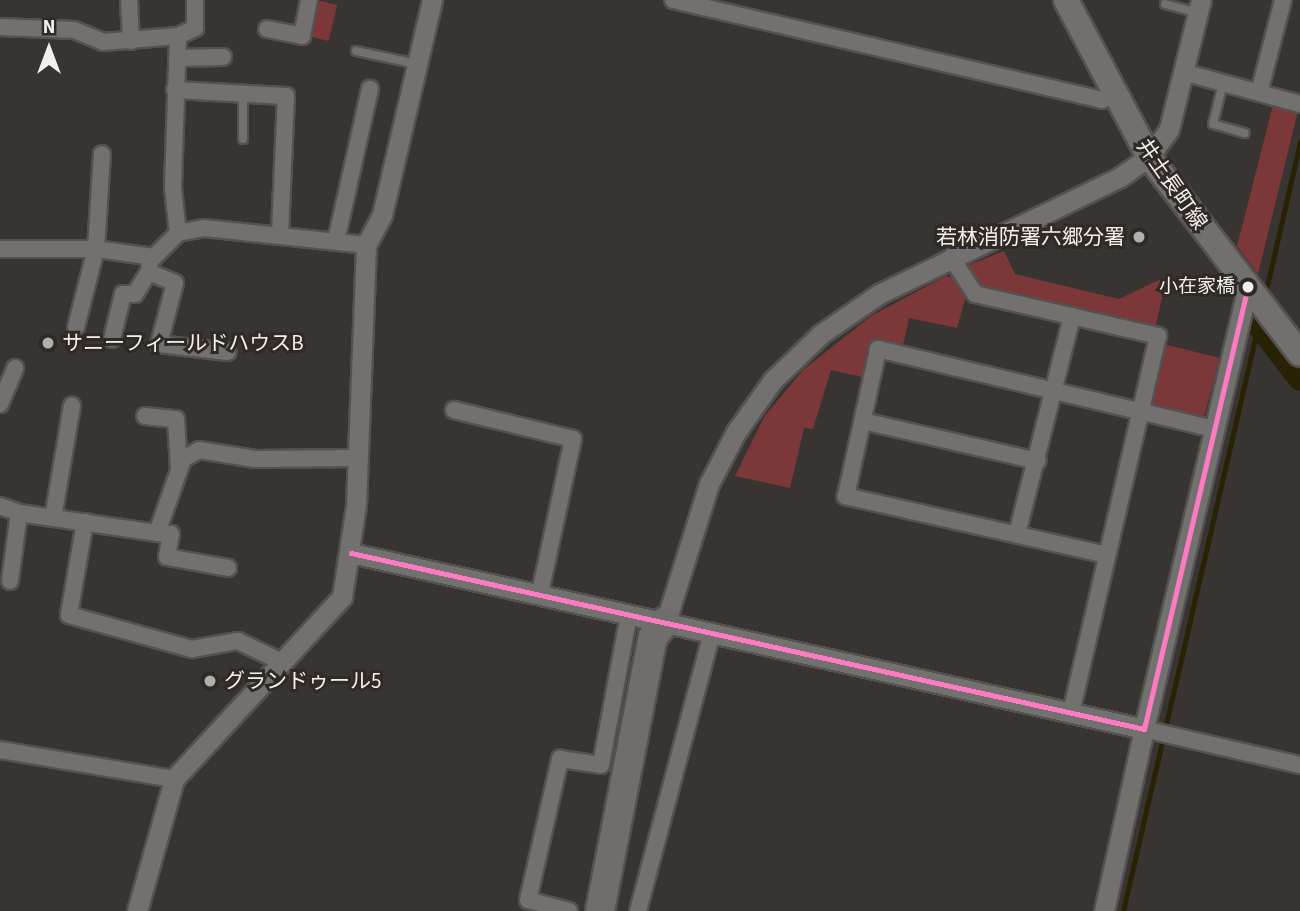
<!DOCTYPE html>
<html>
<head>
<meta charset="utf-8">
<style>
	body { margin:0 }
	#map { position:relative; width:1300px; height:911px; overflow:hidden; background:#373432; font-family:"Source Sans 3","Noto Sans JP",sans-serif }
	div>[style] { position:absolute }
	.green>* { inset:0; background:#7c3739; transform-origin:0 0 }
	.stream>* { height:4.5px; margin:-2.25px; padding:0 2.25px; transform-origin:2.25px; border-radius:2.25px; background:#282204 }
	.river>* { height:24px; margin:-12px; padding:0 12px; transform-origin:12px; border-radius:12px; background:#282204 }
	.roads { filter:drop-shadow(2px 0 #545251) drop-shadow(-2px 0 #545251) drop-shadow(0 2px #545251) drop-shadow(0 -2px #545251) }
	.service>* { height:8px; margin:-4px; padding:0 4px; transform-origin:4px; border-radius:4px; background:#727170 }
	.minor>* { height:16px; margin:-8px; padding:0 8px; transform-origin:8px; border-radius:8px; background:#727170 }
	.tertiary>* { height:19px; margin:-9.5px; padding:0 9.5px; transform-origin:9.5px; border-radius:9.5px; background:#727170 }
	.primary>* { height:24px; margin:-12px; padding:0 12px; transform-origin:12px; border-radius:12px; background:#72706f }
	.motorway>* { height:28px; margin:-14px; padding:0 14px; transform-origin:14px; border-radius:14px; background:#6f6e6c }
	.bus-1>* { height:5px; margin:-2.5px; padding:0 2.5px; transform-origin:2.5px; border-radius:2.5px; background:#fe7ac1 }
	.dots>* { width:19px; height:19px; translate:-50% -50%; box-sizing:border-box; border:4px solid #302a25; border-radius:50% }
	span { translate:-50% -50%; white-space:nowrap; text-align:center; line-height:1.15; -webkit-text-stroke:6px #302a25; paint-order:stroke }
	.bus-label { font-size:19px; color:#f3efec }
	.right { translate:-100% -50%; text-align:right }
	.street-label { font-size:21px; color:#f3efec }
	.poi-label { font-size:21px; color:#f3efec }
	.left { translate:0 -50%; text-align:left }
	.north { position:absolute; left:14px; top:14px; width:70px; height:70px; -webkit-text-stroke:5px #302a25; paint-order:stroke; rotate:0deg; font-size:19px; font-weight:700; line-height:28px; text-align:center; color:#f3efec }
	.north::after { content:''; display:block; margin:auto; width:24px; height:32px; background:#f3efec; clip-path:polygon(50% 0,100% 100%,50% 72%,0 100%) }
</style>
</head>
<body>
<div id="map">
	<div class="green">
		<i style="left:317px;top:0;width:21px;height:37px;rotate:14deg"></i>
		<i style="clip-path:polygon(1273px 105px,1298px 111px,1258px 274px,1237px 246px)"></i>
		<i style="clip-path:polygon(1004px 251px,1015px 274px,1119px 299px,1167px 276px,1155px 329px,978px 289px,965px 274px,969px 265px)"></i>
		<i style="clip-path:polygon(946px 276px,956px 278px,966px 296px,957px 328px,909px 318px,902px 350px,870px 343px,862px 377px,831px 370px,813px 429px,804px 428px,790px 488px,735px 476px,764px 417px,803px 370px,871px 316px)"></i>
		<i style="clip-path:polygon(1163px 344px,1220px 358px,1204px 417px,1155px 407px,1151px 400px)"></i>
	</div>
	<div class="stream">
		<i style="left:1265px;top:295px;width:157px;rotate:-77.1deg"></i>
		<i style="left:1123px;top:911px;width:610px;rotate:-77.01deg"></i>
	</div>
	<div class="river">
		<i style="left:1258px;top:324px;width:69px;rotate:52.6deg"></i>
	</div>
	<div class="roads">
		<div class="service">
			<i style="left:1165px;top:4px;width:34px;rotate:15deg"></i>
			<i style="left:356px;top:51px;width:62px;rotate:12deg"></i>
			<i style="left:1223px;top:83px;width:42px;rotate:103.7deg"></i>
			<i style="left:1213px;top:124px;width:33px;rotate:16deg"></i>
			<i style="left:243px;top:94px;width:45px;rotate:90deg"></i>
		</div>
		<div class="minor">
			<i style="left:129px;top:0;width:41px;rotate:87.2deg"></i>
			<i style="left:673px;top:0;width:441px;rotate:13.1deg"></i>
			<i style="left:1102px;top:100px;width:14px;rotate:-36deg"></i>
			<i style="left:0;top:27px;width:74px;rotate:2.3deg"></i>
			<i style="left:74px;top:30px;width:31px;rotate:22deg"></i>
			<i style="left:103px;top:42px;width:75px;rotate:-4.6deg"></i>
			<i style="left:178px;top:36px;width:152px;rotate:91.9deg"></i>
			<i style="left:173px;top:188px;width:45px;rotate:83.7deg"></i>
			<i style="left:178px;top:233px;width:34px;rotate:135deg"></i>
			<i style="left:154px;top:257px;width:59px;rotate:-172.1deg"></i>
			<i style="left:96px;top:249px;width:96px;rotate:180deg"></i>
			<i style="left:267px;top:29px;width:36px;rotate:11deg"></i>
			<i style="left:302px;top:36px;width:37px;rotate:-79deg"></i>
			<i style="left:178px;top:36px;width:19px;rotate:-25deg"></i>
			<i style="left:195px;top:28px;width:28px;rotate:-90deg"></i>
			<i style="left:177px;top:58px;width:46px;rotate:-1.2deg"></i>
			<i style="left:1183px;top:72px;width:121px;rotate:15.3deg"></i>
			<i style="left:175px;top:90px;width:111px;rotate:3.1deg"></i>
			<i style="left:286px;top:96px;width:140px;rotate:92.5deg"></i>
			<i style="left:1259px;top:93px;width:96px;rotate:-75.5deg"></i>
			<i style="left:178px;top:233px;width:26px;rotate:-11deg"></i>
			<i style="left:204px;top:228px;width:163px;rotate:6deg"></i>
			<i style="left:336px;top:241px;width:156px;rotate:-77.4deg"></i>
			<i style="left:150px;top:257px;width:15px;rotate:94deg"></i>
			<i style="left:149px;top:272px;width:28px;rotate:23deg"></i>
			<i style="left:175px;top:283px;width:63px;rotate:104.7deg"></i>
			<i style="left:159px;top:344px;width:69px;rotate:6.6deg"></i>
			<i style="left:951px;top:257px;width:44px;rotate:57deg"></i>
			<i style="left:975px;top:294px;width:188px;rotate:12.9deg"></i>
			<i style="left:1158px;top:336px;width:386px;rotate:103deg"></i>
			<i style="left:76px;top:327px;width:81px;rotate:-75.6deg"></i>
			<i style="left:96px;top:249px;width:95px;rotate:-86.4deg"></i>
			<i style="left:112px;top:339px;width:46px;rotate:-76.3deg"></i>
			<i style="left:123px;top:294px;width:12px"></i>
			<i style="left:135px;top:294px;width:26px;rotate:-58deg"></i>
			<i style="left:0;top:404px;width:39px;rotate:-67deg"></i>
			<i style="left:454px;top:410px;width:122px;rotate:13.7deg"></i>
			<i style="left:573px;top:439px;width:157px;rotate:102.1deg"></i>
			<i style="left:145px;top:416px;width:31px;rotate:6deg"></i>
			<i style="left:176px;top:419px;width:50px;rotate:86.6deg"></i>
			<i style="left:863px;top:421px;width:179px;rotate:12.9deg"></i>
			<i style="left:0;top:506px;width:20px;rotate:20deg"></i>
			<i style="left:19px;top:513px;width:139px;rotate:8.2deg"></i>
			<i style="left:157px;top:533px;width:78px;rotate:-70.6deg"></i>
			<i style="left:183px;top:459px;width:18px;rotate:-29deg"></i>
			<i style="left:199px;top:450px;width:57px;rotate:9.1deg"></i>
			<i style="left:255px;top:459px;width:101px;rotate:-0.6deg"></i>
			<i style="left:53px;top:518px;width:114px;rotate:-80.4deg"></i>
			<i style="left:85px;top:522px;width:94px;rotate:99.8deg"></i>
			<i style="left:69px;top:615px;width:128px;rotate:15.5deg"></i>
			<i style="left:192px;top:649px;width:47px;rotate:-9.9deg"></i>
			<i style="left:238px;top:641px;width:47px;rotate:25.5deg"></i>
			<i style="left:157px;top:533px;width:14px;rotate:4deg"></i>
			<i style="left:171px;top:534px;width:23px;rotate:100deg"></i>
			<i style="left:167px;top:557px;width:62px;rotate:10.2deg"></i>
			<i style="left:1017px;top:534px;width:225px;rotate:-75.8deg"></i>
			<i style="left:1107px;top:555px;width:268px;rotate:-167.3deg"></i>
			<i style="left:846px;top:496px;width:150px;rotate:-77.7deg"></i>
			<i style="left:878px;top:349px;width:344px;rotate:13.4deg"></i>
			<i style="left:10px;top:581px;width:69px;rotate:-82.5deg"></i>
			<i style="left:1144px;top:729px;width:160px;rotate:13deg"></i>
			<i style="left:0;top:750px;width:176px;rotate:9.5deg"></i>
			<i style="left:569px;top:911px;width:42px;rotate:-165deg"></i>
			<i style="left:528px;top:900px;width:145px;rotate:-77.2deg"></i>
			<i style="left:560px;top:759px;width:41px;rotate:8.3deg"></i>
			<i style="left:601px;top:765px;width:154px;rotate:-79.5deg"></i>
			<i style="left:638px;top:911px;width:289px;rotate:-75.1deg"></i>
		</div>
		<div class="tertiary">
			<i style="left:351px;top:553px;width:812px;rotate:12.51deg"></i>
			<i style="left:1144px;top:729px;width:454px;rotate:-76.8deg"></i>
			<i style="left:666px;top:621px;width:144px;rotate:-72.6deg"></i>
			<i style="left:709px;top:484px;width:59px;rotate:-62.6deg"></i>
			<i style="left:736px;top:432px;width:64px;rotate:-54.6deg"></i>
			<i style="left:773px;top:380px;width:66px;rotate:-43.8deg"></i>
			<i style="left:821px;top:334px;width:70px;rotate:-34.6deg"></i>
			<i style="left:879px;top:294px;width:268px;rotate:-25.9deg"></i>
			<i style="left:1120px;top:177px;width:35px;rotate:-35deg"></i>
			<i style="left:1149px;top:157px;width:34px;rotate:-54deg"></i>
			<i style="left:1169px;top:129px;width:133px;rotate:-76.1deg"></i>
			<i style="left:137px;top:911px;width:137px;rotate:-74.3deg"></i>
			<i style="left:174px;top:779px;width:248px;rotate:-47.3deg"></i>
			<i style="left:342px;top:597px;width:92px;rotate:-81.3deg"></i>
			<i style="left:356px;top:506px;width:261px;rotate:-87.8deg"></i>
			<i style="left:366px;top:245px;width:34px;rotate:-62deg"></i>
			<i style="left:382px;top:215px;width:221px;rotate:-76.9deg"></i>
			<i style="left:1104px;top:911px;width:186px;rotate:-77.6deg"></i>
		</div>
		<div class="primary">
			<i style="left:1066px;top:0;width:178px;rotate:62.1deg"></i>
			<i style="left:1149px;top:157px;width:248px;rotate:52.5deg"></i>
		</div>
		<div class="motorway">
			<i style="left:600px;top:911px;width:279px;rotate:-79.1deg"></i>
			<i style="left:653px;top:637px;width:21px;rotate:-51deg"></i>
		</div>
	</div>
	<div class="bus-1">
		<i style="left:351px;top:553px;width:812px;rotate:12.51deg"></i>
		<i style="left:1144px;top:729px;width:454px;rotate:-76.8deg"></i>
	</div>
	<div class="dots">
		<i style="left:1139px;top:237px;background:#b1aeab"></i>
		<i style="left:1248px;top:287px;background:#f3efec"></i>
		<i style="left:48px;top:343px;background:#b1aeab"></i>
		<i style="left:210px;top:681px;background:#b1aeab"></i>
	</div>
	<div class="bus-label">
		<span class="right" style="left:1235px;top:287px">小在家橋</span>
	</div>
	<div class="street-label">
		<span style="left:1172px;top:184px;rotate:55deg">井土長町線</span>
	</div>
	<div class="poi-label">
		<span class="right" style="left:1125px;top:237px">若林消防署六郷分署</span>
		<span class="left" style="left:62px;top:343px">サニーフィールドハウスB</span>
		<span class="left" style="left:224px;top:681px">グランドゥール5</span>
	</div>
	<div class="north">N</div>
</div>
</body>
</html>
